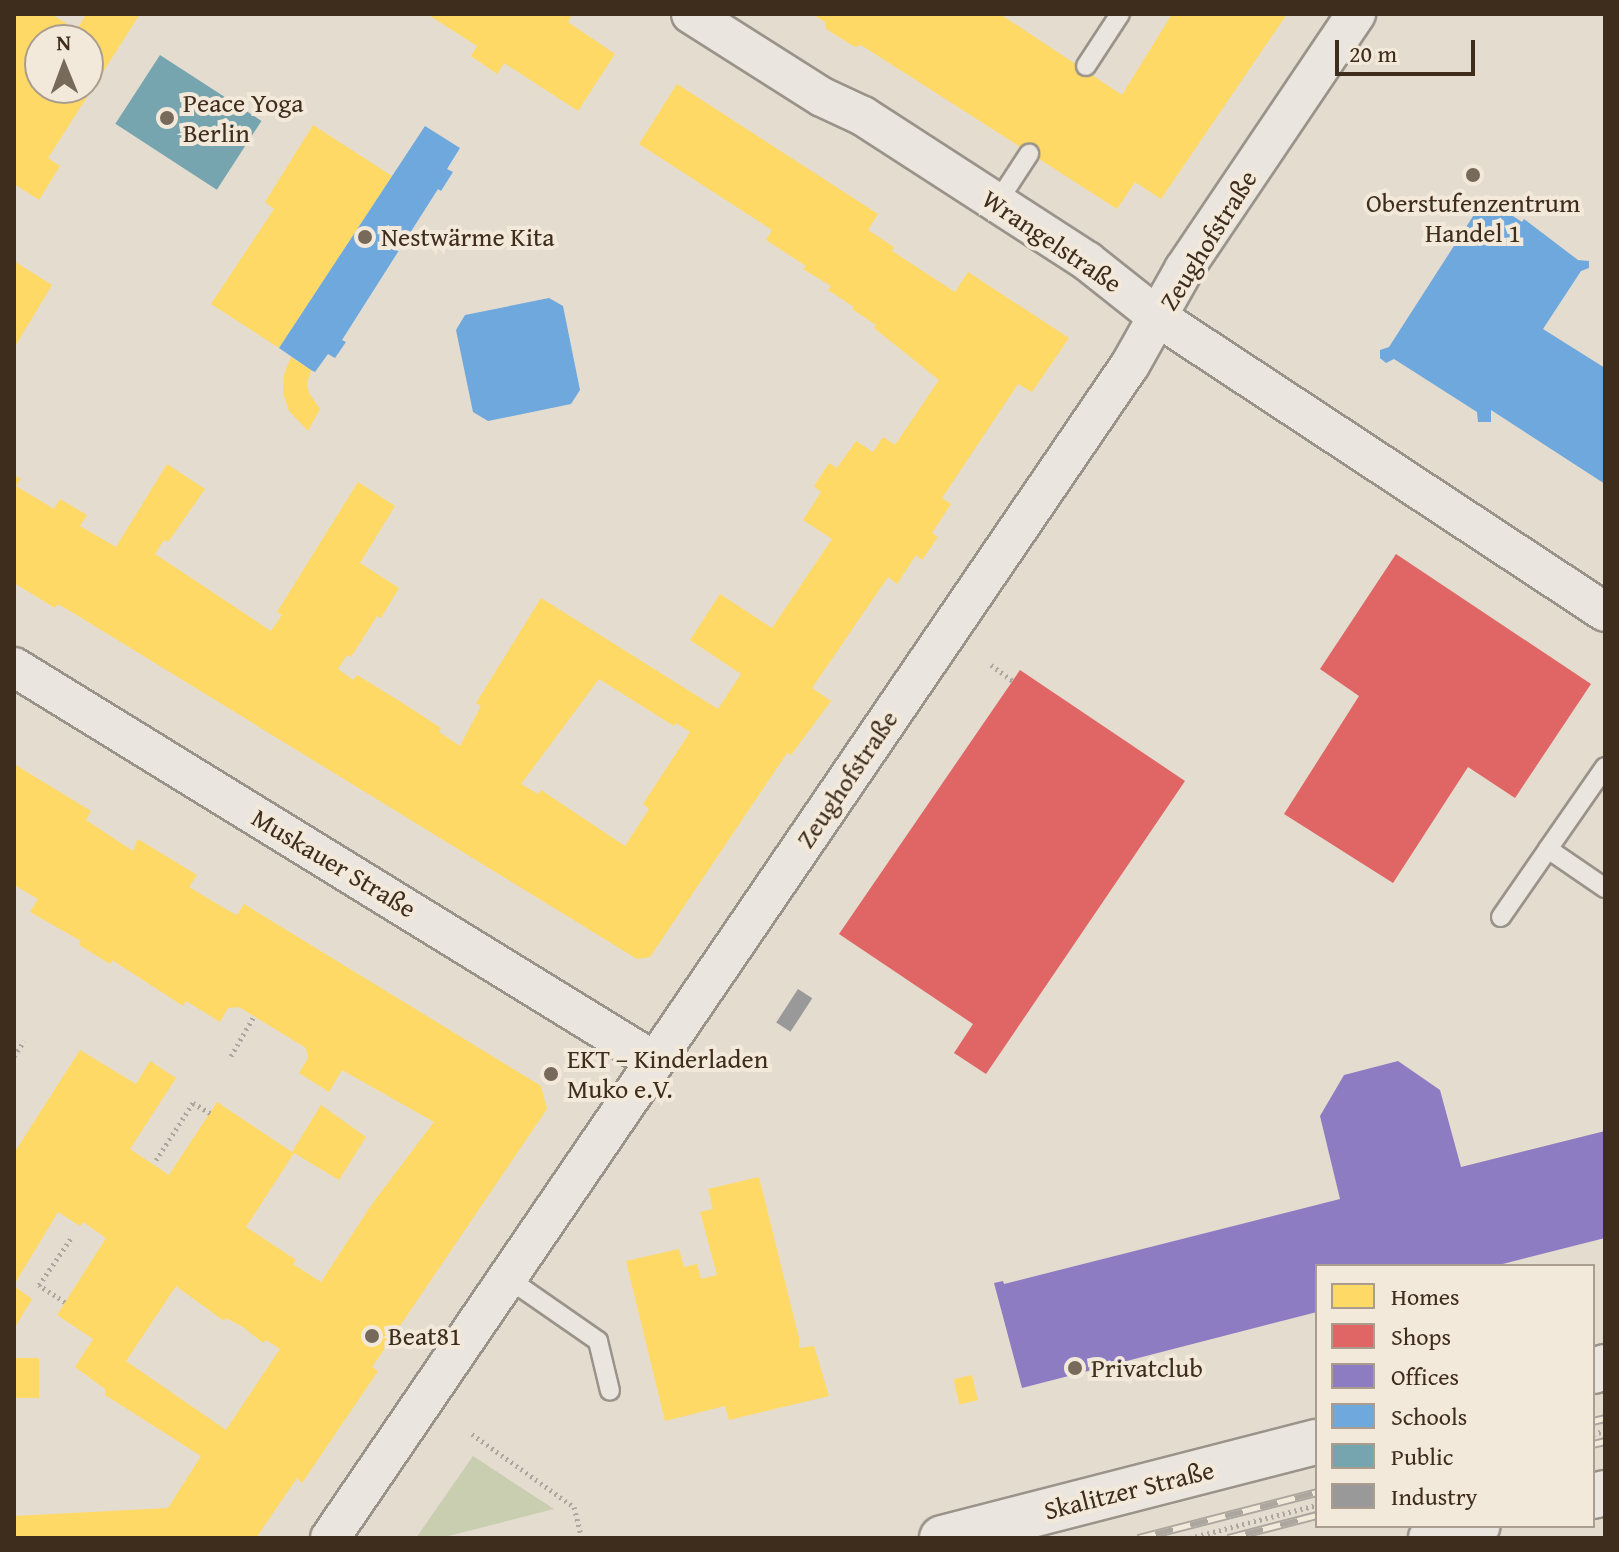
<!DOCTYPE html>
<html>
<head>
<meta charset="utf-8">
<style>
	body { margin:0 }
	#map { position:relative; width:1619px; height:1552px; overflow:hidden; background:#e4dccf; font-family:"Gentium Book Plus",serif }
	div>[style] { position:absolute }
	.green>* { inset:0; background:#caceb1 }
	.homes>* { inset:0; background:#ffd966; transform-origin:0 0 }
	.shops>* { inset:0; background:#e06666 }
	.offices>* { inset:0; background:#8e7cc3 }
	.schools>* { inset:0; background:#6fa8dc }
	.public>* { inset:0; background:#76a5af; transform-origin:0 0 }
	.industry>* { inset:0; background:#999; transform-origin:0 0 }
	.path>* { height:5px; margin-top:-2.5px; transform-origin:0; background:repeating-linear-gradient(90deg,#aca69f 0 2px,transparent 0 6px) }
	.roads { filter:drop-shadow(2px 0 #9a938a) drop-shadow(-2px 0 #9a938a) drop-shadow(0 2px #9a938a) drop-shadow(0 -2px #9a938a) }
	.service>* { height:18px; margin:-9px; padding:0 9px; transform-origin:9px; border-radius:9px; background:#eae5df }
	.minor>* { height:38px; margin:-19px; padding:0 19px; transform-origin:19px; border-radius:19px; background:#eae5df }
	.secondary>* { height:44px; margin:-22px; padding:0 22px; transform-origin:22px; border-radius:22px; background:#eae5df }
	.rail>* { height:9px; margin-top:-4.5px; transform-origin:0; background:repeating-linear-gradient(90deg,#f3e9da 0 18px,#aca69f 0 36px); box-sizing:border-box; border-block:2px solid #aca69f }
	.dots>* { width:22px; height:22px; translate:-50% -50%; box-sizing:border-box; border:4px solid #f3e9da; border-radius:50% }
	span { translate:-50% -50%; white-space:nowrap; text-align:center; line-height:1.15; -webkit-text-stroke:8px #f3e9da; paint-order:stroke }
	.poi-label { font-size:26px; color:#3e2c1c }
	.left { translate:0 -50%; text-align:left }
	.street-label { font-size:26px; color:#3e2c1c }
	.frame { position:absolute; inset:0; border:16px solid #3e2c1c; pointer-events:none }
	.legend { position:absolute; left:1315px; top:1264px; width:280px; height:264px; box-sizing:border-box; background:#f3e9da; border:2px solid #ab9d8e; margin:0; padding:10px 14px; list-style:none; font-size:24px; color:#3e2c1c }
	.legend li { display:flex; align-items:center; gap:16px; height:40px }
	.legend b { width:40px; border:2px solid #ab9d8e }
	.north { position:absolute; left:24px; top:24px; width:80px; height:80px; box-sizing:border-box; background:#f3e9da; border:2px solid #ab9d8e; border-radius:50%; rotate:359deg; font-size:22px; font-weight:700; line-height:32px; text-align:center; color:#3e2c1c }
	.north::after { content:''; display:block; margin:auto; width:28px; height:36px; background:#786a5b; clip-path:polygon(50% 0,100% 100%,50% 72%,0 100%) }
	.scale { position:absolute; left:1335px; top:40px; width:140px; height:36px; box-sizing:border-box; border:4px solid #3e2c1c; border-top:0; padding-left:10px; font-size:24px; line-height:28px; white-space:nowrap; color:#3e2c1c; -webkit-text-stroke:6px #f3e9da; paint-order:stroke }
</style>
</head>
<body>
<div id="map">
	<div class="green">
		<i style="clip-path:polygon(473px 1456px,554px 1509px,441px 1538px,416px 1538px)"></i>
	</div>
	<div class="homes">
		<i style="clip-path:polygon(evenodd,14px 14px,51px 14px,77px 30px,86px 14px,140px 14px,48px 158px,60px 166px,39px 200px,14px 184px,14px 14px,40px 40px,88px 40px,88px 88px,40px 88px,40px 40px)"></i>
		<i style="clip-path:polygon(427px 14px,568px 14px,571px 16px,568px 22px,615px 54px,578px 111px,504px 63px,497px 74px,471px 56px,477px 46px)"></i>
		<i style="clip-path:polygon(812px 14px,1000px 14px,1122px 95px,1172px 14px,1287px 14px,1161px 199px,1135px 182px,1117px 209px,861px 45px,855px 47px,826px 29px,825px 22px)"></i>
		<i style="clip-path:polygon(evenodd,677px 84px,878px 214px,868px 230px,894px 247px,892px 251px,955px 292px,968px 272px,1069px 338px,1032px 392px,1018px 384px,942px 498px,951px 504px,932px 533px,938px 537px,922px 560px,916px 555px,897px 584px,888px 577px,812px 688px,831px 701px,791px 755px,787px 753px,650px 957px,637px 959px,75px 614px,58px 604px,55px 608px,14px 583px,14px 475px,21px 479px,16px 486px,54px 509px,60px 499px,87px 515px,80px 526px,116px 547px,167px 464px,205px 489px,168px 542px,164px 540px,155px 554px,271px 631px,282px 615px,277px 612px,358px 482px,395px 506px,360px 563px,399px 588px,381px 618px,377px 616px,351px 657px,347px 655px,338px 669px,353px 680px,357px 675px,401px 702px,441px 728px,439px 732px,460px 746px,481px 706px,476px 703px,541px 598px,718px 709px,741px 674px,690px 640px,720px 594px,772px 628px,832px 539px,803px 520px,821px 492px,814px 486px,829px 463px,837px 468px,856px 441px,873px 452px,883px 437px,895px 445px,939px 380px,874px 328px,876px 325px,852px 309px,854px 307px,828px 290px,831px 286px,803px 269px,806px 266px,766px 240px,772px 230px,639px 144px,677px 84px,599px 679px,674px 726px,676px 723px,690px 732px,643px 804px,649px 809px,625px 846px,541px 790px,538px 794px,521px 784px,599px 679px)"></i>
		<i style="clip-path:polygon(313px 125px,392px 176px,279px 348px,211px 304px,274px 209px,265px 202px)"></i>
		<i style="clip-path:polygon(14px 261px,52px 285px,14px 348px)"></i>
		<i style="clip-path:polygon(291px 357px,311px 370px,307px 384px,309px 393px,320px 409px,308px 431px,289px 411px,283px 393px,284px 374px)"></i>
		<i style="clip-path:polygon(evenodd,14px 764px,91px 811px,86px 820px,133px 851px,138px 839px,197px 875px,189px 887px,229px 911px,237px 915px,244px 904px,541px 1086px,547px 1109px,372px 1367px,378px 1371px,302px 1483px,297px 1478px,256px 1538px,14px 1538px,14px 1516px,168px 1508px,201px 1456px,105px 1395px,105px 1389px,75px 1367px,93px 1339px,57px 1315px,106px 1238px,83px 1222px,80px 1226px,58px 1212px,14px 1285px,14px 1153px,80px 1050px,136px 1084px,150px 1061px,176px 1078px,130px 1149px,169px 1175px,217px 1102px,292px 1152px,321px 1105px,366px 1137px,339px 1180px,294px 1153px,246px 1227px,296px 1260px,293px 1264px,321px 1282px,372px 1204px,434px 1122px,342px 1070px,329px 1092px,299px 1073px,308px 1058px,306px 1048px,239px 1007px,228px 1008px,220px 1022px,186px 1001px,183px 1006px,112px 960px,110px 964px,79px 945px,81px 941px,30px 912px,38px 899px,14px 885px,14px 764px,176px 1286px,224px 1321px,226px 1318px,243px 1327px,263px 1343px,266px 1340px,280px 1349px,226px 1430px,126px 1361px,176px 1286px)"></i>
		<i style="clip-path:polygon(759px 1177px,799px 1338px,799px 1348px,814px 1346px,829px 1396px,729px 1420px,725px 1406px,665px 1421px,626px 1261px,679px 1249px,684px 1267px,697px 1264px,701px 1279px,717px 1275px,700px 1212px,713px 1209px,708px 1189px)"></i>
		<i style="clip-path:polygon(14px 1286px,32px 1299px,14px 1329px)"></i>
		<i style="left:14px;top:1358px;width:25px;height:40px"></i>
		<i style="left:972px;top:1375px;width:26px;height:19px;rotate:77deg"></i>
	</div>
	<div class="shops">
		<i style="clip-path:polygon(1396px 554px,1591px 684px,1515px 798px,1468px 767px,1393px 883px,1284px 814px,1359px 696px,1320px 669px)"></i>
		<i style="clip-path:polygon(1020px 670px,1185px 781px,986px 1074px,954px 1053px,973px 1024px,839px 934px)"></i>
	</div>
	<div class="offices">
		<i style="clip-path:polygon(1398px 1061px,1440px 1090px,1461px 1167px,1605px 1131px,1605px 1238px,1495px 1266px,1317px 1266px,1317px 1312px,1022px 1388px,994px 1283px,1003px 1281px,1004px 1284px,1340px 1199px,1320px 1116px,1344px 1075px)"></i>
	</div>
	<div class="schools">
		<i style="clip-path:polygon(425px 126px,460px 148px,447px 169px,453px 172px,441px 191px,438px 189px,342px 340px,346px 342px,335px 358px,328px 354px,315px 372px,311px 370px,279px 348px)"></i>
		<i style="clip-path:polygon(1486px 196px,1492px 196px,1496px 205px,1522px 222px,1524px 219px,1578px 260px,1589px 261px,1589px 268px,1581px 271px,1543px 329px,1605px 368px,1605px 484px,1491px 410px,1491px 422px,1478px 422px,1477px 412px,1394px 359px,1386px 363px,1380px 358px,1380px 350px,1389px 347px)"></i>
		<i style="clip-path:polygon(549px 298px,563px 306px,580px 390px,571px 404px,488px 421px,473px 412px,456px 330px,465px 315px)"></i>
	</div>
	<div class="public">
		<i style="left:160px;top:55px;width:121px;height:82px;rotate:33deg"></i>
	</div>
	<div class="industry">
		<i style="left:798px;top:989px;width:17px;height:40px;rotate:33deg"></i>
	</div>
	<div class="path">
		<i style="left:991px;top:665px;width:27px;rotate:36deg"></i>
		<i style="left:14px;top:1056px;width:18px;rotate:-56deg"></i>
		<i style="left:231px;top:1056px;width:46px;rotate:-60.1deg"></i>
		<i style="left:156px;top:1160px;width:68px;rotate:-57deg"></i>
		<i style="left:193px;top:1103px;width:20px;rotate:30deg"></i>
		<i style="left:65px;top:1302px;width:31px;rotate:-147deg"></i>
		<i style="left:39px;top:1285px;width:58px;rotate:-55.5deg"></i>
		<i style="left:472px;top:1434px;width:125px;rotate:35.6deg"></i>
		<i style="left:574px;top:1507px;width:29px;rotate:76deg"></i>
		<i style="left:1593px;top:1434px;width:12px;rotate:-14deg"></i>
		<i style="left:1190px;top:1538px;width:131px;rotate:-14.6deg"></i>
	</div>
	<div class="roads">
		<div class="service">
			<i style="left:1086px;top:66px;width:62px;rotate:-56.8deg"></i>
			<i style="left:997px;top:203px;width:59px;rotate:-56.9deg"></i>
			<i style="left:1605px;top:767px;width:100px;rotate:124.8deg"></i>
			<i style="left:1548px;top:849px;width:69px;rotate:34.4deg"></i>
			<i style="left:1501px;top:917px;width:83px;rotate:-55.3deg"></i>
			<i style="left:506px;top:1277px;width:112px;rotate:34.8deg"></i>
			<i style="left:598px;top:1341px;width:51px;rotate:76.5deg"></i>
		</div>
		<div class="minor">
			<i style="left:691px;top:14px;width:155px;rotate:32.4deg"></i>
			<i style="left:822px;top:97px;width:45px;rotate:24.9deg"></i>
			<i style="left:863px;top:116px;width:267px;rotate:32.9deg"></i>
			<i style="left:1087px;top:261px;width:92px;rotate:38.4deg"></i>
			<i style="left:1159px;top:318px;width:534px;rotate:33.39deg"></i>
			<i style="left:14px;top:667px;width:752px;rotate:31.62deg"></i>
			<i style="left:330px;top:1538px;width:1420px;rotate:-55.71deg"></i>
			<i style="left:1130px;top:365px;width:110px;rotate:-60.6deg"></i>
			<i style="left:1184px;top:269px;width:308px;rotate:-56deg"></i>
		</div>
		<div class="secondary">
			<i style="left:1593px;top:1371px;width:13px;rotate:-18deg"></i>
			<i style="left:1593px;top:1496px;width:12px;rotate:-14deg"></i>
			<i style="left:942px;top:1538px;width:387px;rotate:-14.4deg"></i>
			<i style="left:1431px;top:1538px;width:48px;rotate:-14.6deg"></i>
		</div>
	</div>
	<div class="rail">
		<i style="left:1593px;top:1421px;width:12px;rotate:-14deg"></i>
		<i style="left:1593px;top:1444px;width:12px;rotate:-14deg"></i>
		<i style="left:1138px;top:1538px;width:185px;rotate:-14.4deg"></i>
		<i style="left:1228px;top:1538px;width:92px;rotate:-14.5deg"></i>
	</div>
	<div class="dots">
		<i style="left:167px;top:118px;background:#786a5b"></i>
		<i style="left:1473px;top:175px;background:#786a5b"></i>
		<i style="left:365px;top:237px;background:#786a5b"></i>
		<i style="left:551px;top:1074px;background:#786a5b"></i>
		<i style="left:372px;top:1336px;background:#786a5b"></i>
		<i style="left:1075px;top:1368px;background:#786a5b"></i>
	</div>
	<div class="poi-label">
		<span class="left" style="left:183px;top:118px">Peace Yoga<br>Berlin</span>
		<span style="left:1473px;top:218px">Oberstufenzentrum<br>Handel 1</span>
		<span class="left" style="left:381px;top:237px">Nestwärme Kita</span>
		<span class="left" style="left:567px;top:1074px">EKT – Kinderladen<br>Muko e.V.</span>
		<span class="left" style="left:388px;top:1336px">Beat81</span>
		<span class="left" style="left:1091px;top:1368px">Privatclub</span>
	</div>
	<div class="street-label">
		<span style="left:1208px;top:240px;rotate:-58deg">Zeughofstraße</span>
		<span style="left:1052px;top:241px;rotate:34deg">Wrangelstraße</span>
		<span style="left:847px;top:779px;rotate:-56deg">Zeughofstraße</span>
		<span style="left:334px;top:863px;rotate:31deg">Muskauer Straße</span>
		<span style="left:1129px;top:1490px;rotate:-14deg">Skalitzer Straße</span>
	</div>
	<div class="frame"></div>
	<ul class="legend">
	<li><b style="height:22px;background:#ffd966"></b>Homes</li>
	<li><b style="height:22px;background:#e06666"></b>Shops</li>
	<li><b style="height:22px;background:#8e7cc3"></b>Offices</li>
	<li><b style="height:22px;background:#6fa8dc"></b>Schools</li>
	<li><b style="height:22px;background:#76a5af"></b>Public</li>
	<li><b style="height:22px;background:#999"></b>Industry</li>
	</ul>
	<div class="north">N</div>
	<div class="scale">20 m</div>
</div>
</body>
</html>
